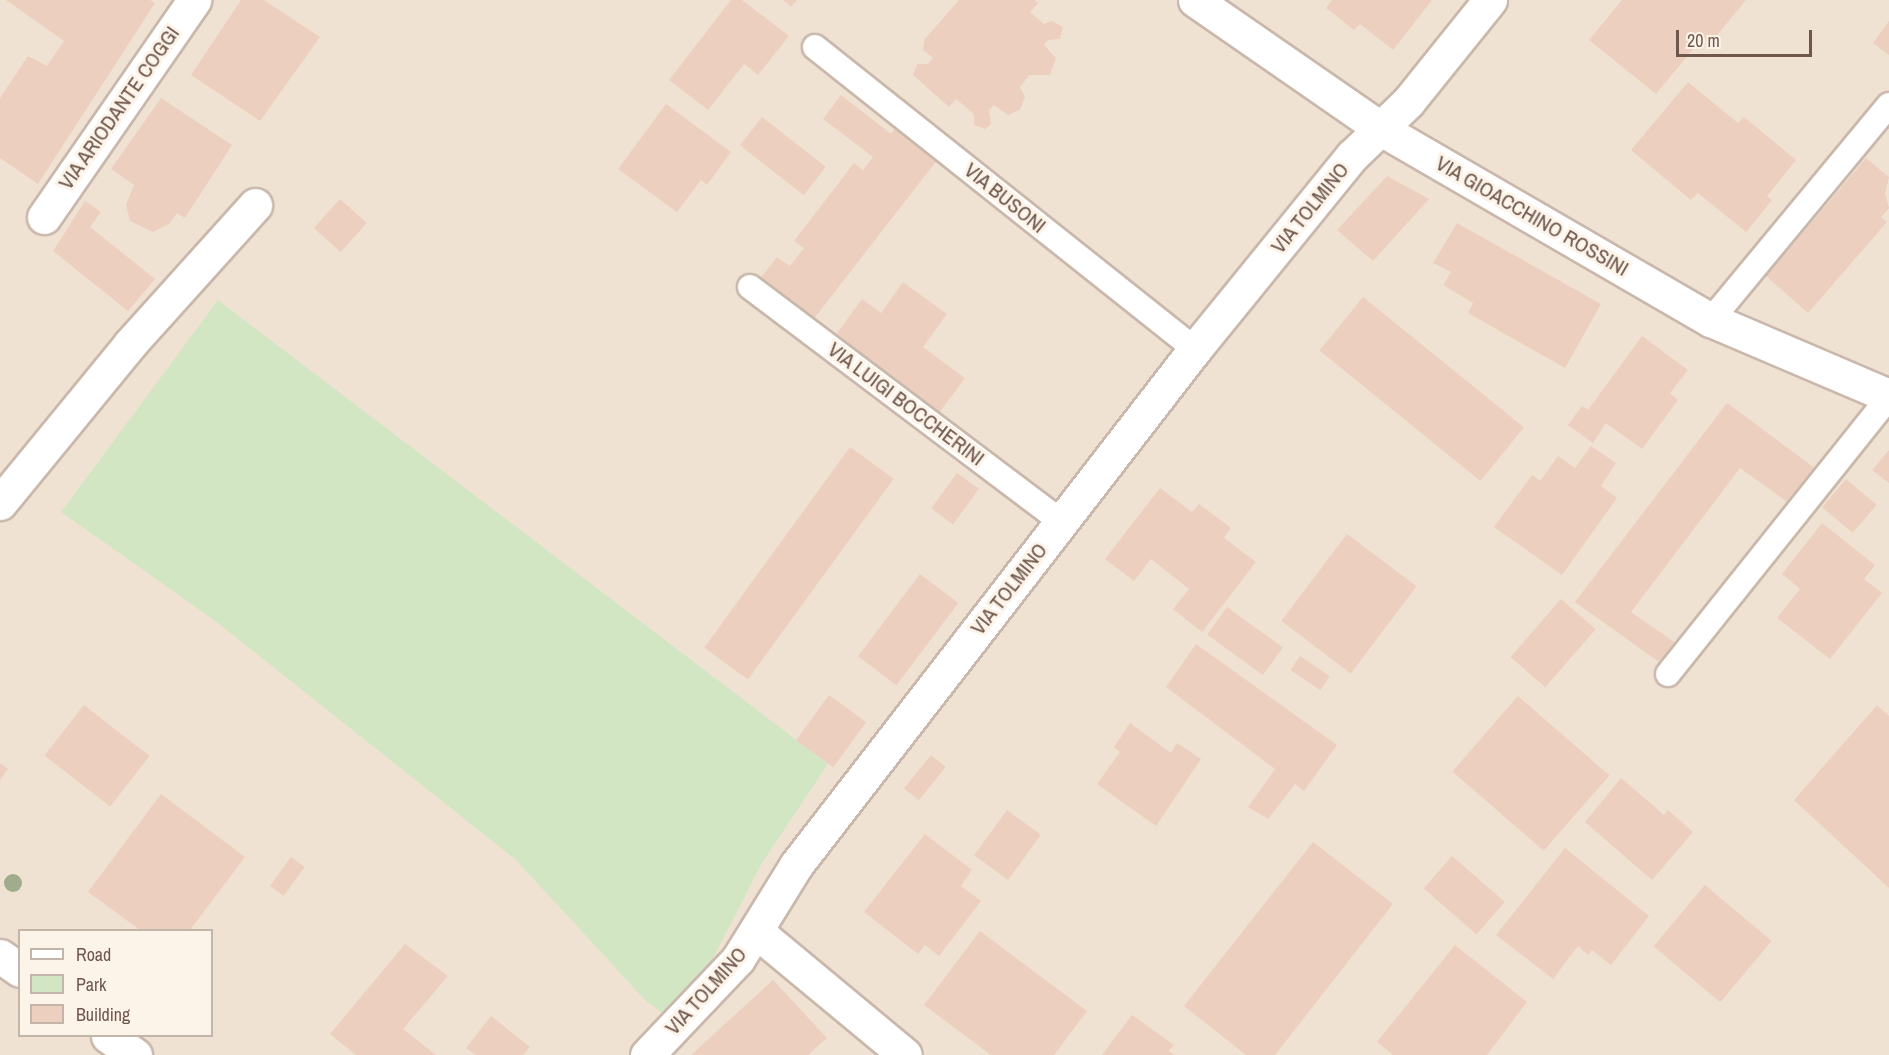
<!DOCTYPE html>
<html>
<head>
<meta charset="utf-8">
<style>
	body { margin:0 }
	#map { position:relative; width:1889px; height:1055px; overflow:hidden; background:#faf0e4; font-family:"Archivo Narrow",sans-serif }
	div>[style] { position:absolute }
	.residential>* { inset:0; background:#f0e2d3 }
	.green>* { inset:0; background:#d3e6c4 }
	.building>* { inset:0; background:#eccfbe; transform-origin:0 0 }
	.roads { filter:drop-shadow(2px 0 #c9b8ab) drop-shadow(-2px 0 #c9b8ab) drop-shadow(0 2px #c9b8ab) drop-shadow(0 -2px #c9b8ab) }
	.service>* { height:24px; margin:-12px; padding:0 12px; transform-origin:12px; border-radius:12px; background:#fff }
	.minor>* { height:33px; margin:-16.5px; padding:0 16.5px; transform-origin:16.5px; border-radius:16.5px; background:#fff }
	.tertiary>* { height:33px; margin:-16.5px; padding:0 16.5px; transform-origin:16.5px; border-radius:16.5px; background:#fff }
	.trees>* { width:18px; height:18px; margin:-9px; border-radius:50%; background:#9fac8d }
	span { translate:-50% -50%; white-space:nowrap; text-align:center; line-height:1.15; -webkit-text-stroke:6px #fdf4e9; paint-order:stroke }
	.street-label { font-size:21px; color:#6f574c }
	.legend { position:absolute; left:18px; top:929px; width:195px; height:108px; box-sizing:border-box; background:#fdf4e9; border:2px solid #c4b5aa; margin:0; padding:8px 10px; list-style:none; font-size:18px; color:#6f574c }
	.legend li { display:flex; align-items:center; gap:12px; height:30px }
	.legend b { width:30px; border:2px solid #c4b5aa }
	.scale { position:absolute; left:1676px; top:30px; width:136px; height:27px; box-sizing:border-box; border:3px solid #6f574c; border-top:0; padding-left:8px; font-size:18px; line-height:21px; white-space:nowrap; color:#6f574c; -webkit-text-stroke:4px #fdf4e9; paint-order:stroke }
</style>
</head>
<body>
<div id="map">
	<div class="residential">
		<i style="clip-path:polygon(evenodd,0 0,1889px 0,1889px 1055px,0 1055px,0 0,20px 930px,212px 930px,212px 1036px,20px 1036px,20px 930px)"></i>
	</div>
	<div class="green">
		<i style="clip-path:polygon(218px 300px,828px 764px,762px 863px,711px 962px,662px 1013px,645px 1000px,516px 860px,214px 620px,61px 512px)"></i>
	</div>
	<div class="building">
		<i style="clip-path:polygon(6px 0,150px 0,155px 3px,38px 184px,0 158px,0 98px,28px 56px,47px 66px,64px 41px)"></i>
		<i style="clip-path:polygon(241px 0,264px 0,320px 37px,260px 121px,191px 75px)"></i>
		<i style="clip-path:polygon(731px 0,742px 0,789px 36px,758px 75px,744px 64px,708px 110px,669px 80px)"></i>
		<i style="clip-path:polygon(783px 0,797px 0,791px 7px)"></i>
		<i style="clip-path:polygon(959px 0,1035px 0,1038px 3px,1030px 12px,1044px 24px,1052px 21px,1063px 27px,1060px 39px,1048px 40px,1044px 45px,1056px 58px,1050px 75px,1029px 75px,1020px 87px,1025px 97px,1020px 110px,1008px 115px,994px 105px,989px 110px,991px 124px,985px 129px,974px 125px,974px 114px,956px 99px,949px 107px,913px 75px,917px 64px,928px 64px,933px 58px,923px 50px,924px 40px)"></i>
		<i style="clip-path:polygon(1332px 0,1432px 0,1393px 50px,1360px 24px,1354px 30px,1326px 8px)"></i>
		<i style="clip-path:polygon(1622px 0,1746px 0,1710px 44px,1703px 37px,1656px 94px,1589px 40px)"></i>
		<i style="clip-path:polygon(1889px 21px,1889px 55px,1873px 43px)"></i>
		<i style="clip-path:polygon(1688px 82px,1738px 123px,1744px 117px,1796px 160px,1767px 196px,1772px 200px,1746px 232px,1698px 193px,1691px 200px,1631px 150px)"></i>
		<i style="clip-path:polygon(841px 95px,891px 134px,896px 127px,938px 159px,809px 325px,756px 284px,777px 257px,790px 266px,804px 248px,794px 241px,854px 163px,863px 170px,873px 157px,823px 119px)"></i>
		<i style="clip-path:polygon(161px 98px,232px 145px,185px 218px,177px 213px,169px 224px,153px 232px,130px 221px,126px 205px,134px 185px,111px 169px)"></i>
		<i style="clip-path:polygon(666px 104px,731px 152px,707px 185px,701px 180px,677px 212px,618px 169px)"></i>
		<i style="left:762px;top:117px;width:81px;height:36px;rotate:38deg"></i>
		<i style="clip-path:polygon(1866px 158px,1889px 177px,1885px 194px,1889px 208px,1881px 217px,1887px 222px,1808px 313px,1766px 276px)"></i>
		<i style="clip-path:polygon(1387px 176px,1429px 199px,1373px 261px,1337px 230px)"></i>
		<i style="left:340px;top:199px;width:36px;height:39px;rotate:42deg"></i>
		<i style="clip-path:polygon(85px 201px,101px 212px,90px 227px,155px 279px,128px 311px,53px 251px)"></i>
		<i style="clip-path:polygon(1457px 223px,1601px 304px,1565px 368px,1468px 313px,1473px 303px,1443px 285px,1451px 272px,1433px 263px)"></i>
		<i style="clip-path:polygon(903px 282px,947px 314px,923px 347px,965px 378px,939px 413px,835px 336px,862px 299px,881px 313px)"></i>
		<i style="left:1363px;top:297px;width:207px;height:69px;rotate:39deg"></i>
		<i style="clip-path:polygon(1642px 336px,1688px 370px,1670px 393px,1678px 400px,1642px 449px,1606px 423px,1593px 443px,1568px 425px,1582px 406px,1588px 410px)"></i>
		<i style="clip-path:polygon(1727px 403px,1816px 469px,1790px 504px,1740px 468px,1631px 612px,1677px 644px,1662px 664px,1575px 602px)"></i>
		<i style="clip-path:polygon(1591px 446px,1616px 463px,1601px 486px,1617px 498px,1562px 575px,1494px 527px,1532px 475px,1540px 481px,1558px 456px,1575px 468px)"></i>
		<i style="left:850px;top:447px;width:54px;height:248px;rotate:36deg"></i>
		<i style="clip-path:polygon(1889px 450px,1889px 483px,1872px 470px)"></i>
		<i style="left:957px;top:473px;width:27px;height:44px;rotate:36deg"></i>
		<i style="left:1846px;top:479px;width:40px;height:37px;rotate:40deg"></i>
		<i style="clip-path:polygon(1160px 488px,1192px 512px,1199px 504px,1231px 528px,1224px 538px,1256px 562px,1202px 632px,1173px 609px,1189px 589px,1151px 559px,1134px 581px,1105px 559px)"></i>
		<i style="clip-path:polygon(1822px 523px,1875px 565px,1864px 579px,1882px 593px,1830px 659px,1777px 618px,1800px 589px,1782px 574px)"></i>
		<i style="left:1347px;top:534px;width:87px;height:109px;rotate:37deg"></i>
		<i style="left:920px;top:574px;width:48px;height:103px;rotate:37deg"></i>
		<i style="left:1561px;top:599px;width:46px;height:77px;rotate:41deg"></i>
		<i style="left:1227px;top:607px;width:69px;height:34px;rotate:36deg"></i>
		<i style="clip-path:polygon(1196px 644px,1337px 745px,1304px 791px,1295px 784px,1268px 819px,1248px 807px,1275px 769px,1166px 687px)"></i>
		<i style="left:1300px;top:656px;width:36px;height:17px;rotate:34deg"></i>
		<i style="left:829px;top:695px;width:46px;height:56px;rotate:36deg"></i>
		<i style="left:1518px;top:696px;width:121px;height:100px;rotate:41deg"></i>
		<i style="left:84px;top:705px;width:83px;height:64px;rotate:38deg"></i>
		<i style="clip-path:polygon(1877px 705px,1889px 716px,1889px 888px,1794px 800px)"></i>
		<i style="clip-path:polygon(1130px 723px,1171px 753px,1177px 743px,1201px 759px,1156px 826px,1097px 784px,1120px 752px,1114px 747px)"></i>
		<i style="left:931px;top:755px;width:19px;height:43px;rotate:39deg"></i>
		<i style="clip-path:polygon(0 763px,8px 769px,0 780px)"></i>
		<i style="clip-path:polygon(1621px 778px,1664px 815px,1668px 810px,1693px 832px,1652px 880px,1585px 822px)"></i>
		<i style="clip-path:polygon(161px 794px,245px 857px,190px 930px,140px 930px,88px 892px)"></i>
		<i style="left:1007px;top:810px;width:42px;height:56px;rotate:36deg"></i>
		<i style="clip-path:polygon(925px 834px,972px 870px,961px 886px,981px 901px,939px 956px,925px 945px,918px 954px,864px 912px)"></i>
		<i style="clip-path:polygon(1313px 842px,1393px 904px,1275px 1055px,1246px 1055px,1184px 1006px)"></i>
		<i style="clip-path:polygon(1565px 848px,1649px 916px,1611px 965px,1592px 950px,1588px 955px,1578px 946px,1553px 979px,1496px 935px)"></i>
		<i style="left:1452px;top:856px;width:70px;height:43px;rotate:41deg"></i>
		<i style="left:291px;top:857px;width:17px;height:36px;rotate:36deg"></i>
		<i style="left:1705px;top:885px;width:87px;height:80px;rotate:40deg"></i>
		<i style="clip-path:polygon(980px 931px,1087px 1011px,1054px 1055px,991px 1055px,924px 1005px)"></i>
		<i style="clip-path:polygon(405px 944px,448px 976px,403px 1029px,436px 1055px,356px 1055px,330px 1034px)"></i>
		<i style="clip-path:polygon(1455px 945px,1527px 1002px,1487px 1055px,1393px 1055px,1377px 1042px)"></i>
		<i style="clip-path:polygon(773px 980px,827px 1038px,808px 1055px,691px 1055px)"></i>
		<i style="clip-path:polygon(1132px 1015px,1174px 1045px,1169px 1051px,1175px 1055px,1102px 1055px)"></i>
		<i style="clip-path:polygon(491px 1016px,530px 1047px,523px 1055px,476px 1055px,466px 1048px)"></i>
	</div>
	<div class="roads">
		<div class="service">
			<i style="left:815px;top:47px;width:485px;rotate:38.5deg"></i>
			<i style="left:750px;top:287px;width:389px;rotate:37deg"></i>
			<i style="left:1711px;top:320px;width:279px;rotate:-50.4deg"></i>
			<i style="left:1668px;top:674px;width:354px;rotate:-51.4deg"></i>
		</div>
		<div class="minor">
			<i style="left:44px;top:217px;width:264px;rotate:-55.3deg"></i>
			<i style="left:0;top:503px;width:205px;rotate:-50.7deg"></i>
			<i style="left:130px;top:344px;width:187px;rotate:-48deg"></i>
			<i style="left:757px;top:932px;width:192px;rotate:39.7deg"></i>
			<i style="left:0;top:956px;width:24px;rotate:35deg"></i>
			<i style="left:108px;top:1036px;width:33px;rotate:35deg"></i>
			<i style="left:647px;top:1055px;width:132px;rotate:-46.5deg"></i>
			<i style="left:738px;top:959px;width:112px;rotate:-58.2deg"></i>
			<i style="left:797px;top:864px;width:651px;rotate:-52.3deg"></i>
			<i style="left:1195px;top:349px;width:249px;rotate:-50.9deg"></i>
			<i style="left:1352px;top:156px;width:78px;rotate:-44deg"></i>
			<i style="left:1408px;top:102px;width:131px;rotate:-51.2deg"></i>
		</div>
		<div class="tertiary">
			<i style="left:1195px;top:0;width:226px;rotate:34.7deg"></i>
			<i style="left:1381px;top:129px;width:381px;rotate:30.1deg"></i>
			<i style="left:1711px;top:320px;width:194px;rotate:23.1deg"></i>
		</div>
	</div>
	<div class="trees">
		<i style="left:13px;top:883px"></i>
	</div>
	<div class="street-label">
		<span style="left:119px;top:108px;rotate:-55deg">VIA ARIODANTE COGGI</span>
		<span style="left:1005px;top:198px;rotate:39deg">VIA BUSONI</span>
		<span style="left:1310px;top:208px;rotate:-51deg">VIA TOLMINO</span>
		<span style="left:1532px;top:216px;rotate:30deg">VIA GIOACCHINO ROSSINI</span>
		<span style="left:906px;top:404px;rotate:37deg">VIA LUIGI BOCCHERINI</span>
		<span style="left:1009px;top:589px;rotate:-52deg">VIA TOLMINO</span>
		<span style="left:706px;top:991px;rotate:-48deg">VIA TOLMINO</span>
	</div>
	<ul class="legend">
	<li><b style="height:8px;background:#fff"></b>Road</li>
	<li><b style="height:16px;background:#d3e6c4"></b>Park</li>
	<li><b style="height:16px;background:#eccfbe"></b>Building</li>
	</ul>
	<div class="scale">20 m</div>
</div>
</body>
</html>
